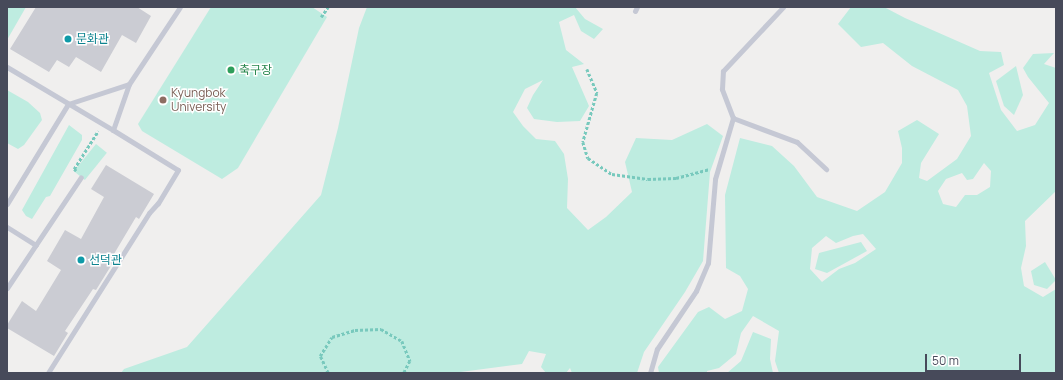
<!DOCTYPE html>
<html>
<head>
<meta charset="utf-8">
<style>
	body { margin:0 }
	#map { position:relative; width:1063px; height:380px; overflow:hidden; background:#f0efee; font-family:Manrope,"Noto Sans KR",sans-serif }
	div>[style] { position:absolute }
	.green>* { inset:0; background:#beece0; transform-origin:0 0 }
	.building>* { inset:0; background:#cbccd3 }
	.path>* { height:2.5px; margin-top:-1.25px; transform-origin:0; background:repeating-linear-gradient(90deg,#78c9bd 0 3px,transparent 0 5px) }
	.lane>* { height:5px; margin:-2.5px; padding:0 2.5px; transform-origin:2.5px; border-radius:2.5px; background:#c5c8d4 }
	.dots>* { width:11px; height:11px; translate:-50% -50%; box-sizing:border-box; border:2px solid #fff; border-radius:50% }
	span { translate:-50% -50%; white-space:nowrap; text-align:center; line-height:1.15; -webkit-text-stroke:3px #fff; paint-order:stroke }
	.culture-label { font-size:12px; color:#0d838f }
	.left { translate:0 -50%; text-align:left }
	.leisure-label { font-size:12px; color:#27864d }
	.education-label { font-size:12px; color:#785e54 }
	.frame { position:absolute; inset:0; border:8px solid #474a5a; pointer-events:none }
	.scale { position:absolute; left:925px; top:354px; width:96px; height:18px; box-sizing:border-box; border:2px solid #474a5a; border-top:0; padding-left:5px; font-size:12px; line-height:14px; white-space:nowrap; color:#474a5a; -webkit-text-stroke:3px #fff; paint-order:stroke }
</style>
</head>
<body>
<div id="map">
	<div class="green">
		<i style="clip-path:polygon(7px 7px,26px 7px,7px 40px)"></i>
		<i style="clip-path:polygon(211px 7px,312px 7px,327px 17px,238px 168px,222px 179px,142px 131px,138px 124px)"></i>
		<i style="clip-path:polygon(367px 7px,575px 7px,585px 19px,603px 29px,594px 39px,581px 31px,574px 15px,559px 22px,566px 50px,584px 64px,572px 67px,589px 106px,580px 121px,557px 122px,534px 119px,527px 108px,533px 95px,543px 80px,525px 89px,513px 112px,523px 126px,536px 139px,555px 141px,564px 154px,568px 179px,567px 208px,588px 230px,606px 217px,632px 192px,625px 162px,636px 138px,672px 140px,707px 124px,723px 136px,710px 172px,703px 261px,685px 292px,644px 352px,637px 373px,572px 373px,570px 368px,566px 373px,546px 373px,541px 367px,546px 354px,529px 351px,522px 364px,453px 373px,121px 373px,124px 369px,187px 347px,321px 195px,338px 128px,359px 28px)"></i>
		<i style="clip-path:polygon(evenodd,851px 7px,884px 7px,905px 18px,980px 51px,1001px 52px,1004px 65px,989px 73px,1001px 110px,1017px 131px,1035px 125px,1049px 103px,1028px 77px,1023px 68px,1033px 54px,1054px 53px,1044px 64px,1056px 68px,1056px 191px,1025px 221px,1026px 246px,1021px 268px,1024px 286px,1043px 297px,1056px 289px,1056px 373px,779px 373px,775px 361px,779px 331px,753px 316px,741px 333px,736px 354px,719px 368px,707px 371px,707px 373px,659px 373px,658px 367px,698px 312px,709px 307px,725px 319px,742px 311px,748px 289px,740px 276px,726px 268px,725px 195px,740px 138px,772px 146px,794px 166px,817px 197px,857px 211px,885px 192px,902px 163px,902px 148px,898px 131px,917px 120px,939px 134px,921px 163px,919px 178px,927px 181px,957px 159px,971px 136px,967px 106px,958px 90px,912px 66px,883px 43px,861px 47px,838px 24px,851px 7px,984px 163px,991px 171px,990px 187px,977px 195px,965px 195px,956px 207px,943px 204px,938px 191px,946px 179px,962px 173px,967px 180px,973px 179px,984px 163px,851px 7px,863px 234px,876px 249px,855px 263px,839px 269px,822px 282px,810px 269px,812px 248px,826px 236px,836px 243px,853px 236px,863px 234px)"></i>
		<i style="clip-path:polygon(1016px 66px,1023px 95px,1014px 115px,1004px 106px,996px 81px)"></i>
		<i style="clip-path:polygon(7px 90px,28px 102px,40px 113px,42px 120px,24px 145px,18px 149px,7px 143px)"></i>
		<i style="clip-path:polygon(69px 125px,82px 135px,82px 140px,50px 196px,46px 197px,32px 219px,26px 216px,22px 210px)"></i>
		<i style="left:96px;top:144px;width:14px;height:35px;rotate:39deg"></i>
		<i style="clip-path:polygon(861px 242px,867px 251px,827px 273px,815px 269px,819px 253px)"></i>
		<i style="clip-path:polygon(1045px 262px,1056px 280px,1047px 289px,1034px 285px,1031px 271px)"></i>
		<i style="clip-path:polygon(753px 332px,771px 339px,770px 359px,773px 373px,727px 373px,741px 361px)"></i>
	</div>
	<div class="building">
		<i style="clip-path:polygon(36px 7px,137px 7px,151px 16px,136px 43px,122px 35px,101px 72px,76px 57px,69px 67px,57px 60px,49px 72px,10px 49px)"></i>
		<i style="clip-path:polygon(106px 165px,154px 194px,139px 219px,136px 217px,111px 259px,114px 261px,96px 290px,93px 289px,65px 331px,68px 333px,54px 356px,7px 328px,7px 325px,22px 301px,36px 311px,61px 270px,47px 261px,65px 230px,81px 239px,104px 197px,91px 189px)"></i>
	</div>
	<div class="path">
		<i style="left:321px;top:17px;width:12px;rotate:-55deg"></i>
		<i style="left:587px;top:69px;width:26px;rotate:67deg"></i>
		<i style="left:597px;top:93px;width:51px;rotate:105.9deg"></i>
		<i style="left:583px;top:142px;width:17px;rotate:73deg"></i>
		<i style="left:588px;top:158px;width:29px;rotate:34deg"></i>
		<i style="left:612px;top:174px;width:36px;rotate:8deg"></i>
		<i style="left:648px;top:179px;width:28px;rotate:-2deg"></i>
		<i style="left:676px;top:178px;width:34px;rotate:-15deg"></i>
		<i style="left:76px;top:171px;width:3px;rotate:-135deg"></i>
		<i style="left:74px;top:169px;width:45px;rotate:-57.7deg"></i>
		<i style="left:328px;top:373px;width:19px;rotate:-115deg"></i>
		<i style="left:320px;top:356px;width:22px;rotate:-58deg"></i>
		<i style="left:332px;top:337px;width:24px;rotate:-17deg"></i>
		<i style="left:355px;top:330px;width:26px;rotate:-2deg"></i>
		<i style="left:381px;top:329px;width:24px;rotate:30deg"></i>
		<i style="left:402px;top:341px;width:22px;rotate:68deg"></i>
		<i style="left:410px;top:361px;width:13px;rotate:117deg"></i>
	</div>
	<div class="lane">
		<i style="left:635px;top:11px;width:4px;rotate:-63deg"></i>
		<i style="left:7px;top:67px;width:123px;rotate:30.7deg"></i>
		<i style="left:113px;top:130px;width:76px;rotate:31.6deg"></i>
		<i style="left:178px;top:170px;width:39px;rotate:121deg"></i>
		<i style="left:158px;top:203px;width:13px;rotate:132deg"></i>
		<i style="left:149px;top:213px;width:189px;rotate:122.3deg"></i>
		<i style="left:733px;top:118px;width:68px;rotate:20.6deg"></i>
		<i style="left:797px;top:142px;width:40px;rotate:43deg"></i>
		<i style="left:113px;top:130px;width:49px;rotate:-70.8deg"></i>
		<i style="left:129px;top:84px;width:92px;rotate:-56.5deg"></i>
		<i style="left:7px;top:204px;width:117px;rotate:-58.6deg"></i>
		<i style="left:68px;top:104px;width:64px;rotate:-18.2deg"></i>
		<i style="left:7px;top:227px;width:34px;rotate:32deg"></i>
		<i style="left:7px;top:288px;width:133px;rotate:-56.3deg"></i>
		<i style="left:650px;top:373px;width:25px;rotate:-74deg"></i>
		<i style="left:657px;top:349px;width:70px;rotate:-56.1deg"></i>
		<i style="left:696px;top:291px;width:30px;rotate:-67deg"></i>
		<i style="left:708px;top:263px;width:84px;rotate:-85.2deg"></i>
		<i style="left:715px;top:179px;width:64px;rotate:-73.6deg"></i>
		<i style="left:733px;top:118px;width:31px;rotate:-111deg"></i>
		<i style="left:722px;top:89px;width:18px;rotate:-87deg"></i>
		<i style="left:723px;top:71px;width:88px;rotate:-46.8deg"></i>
	</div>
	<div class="dots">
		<i style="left:68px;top:39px;background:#0f9aa8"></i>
		<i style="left:231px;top:70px;background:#2e9e5b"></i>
		<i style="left:163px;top:100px;background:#8d6e63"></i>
		<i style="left:81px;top:260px;background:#0f9aa8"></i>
	</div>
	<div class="culture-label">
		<span class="left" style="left:76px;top:39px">문화관</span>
		<span class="left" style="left:89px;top:260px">선덕관</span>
	</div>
	<div class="leisure-label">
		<span class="left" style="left:239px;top:70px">축구장</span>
	</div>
	<div class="education-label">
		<span class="left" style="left:171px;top:100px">Kyungbok<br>University</span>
	</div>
	<div class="frame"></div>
	<div class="scale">50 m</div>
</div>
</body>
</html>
